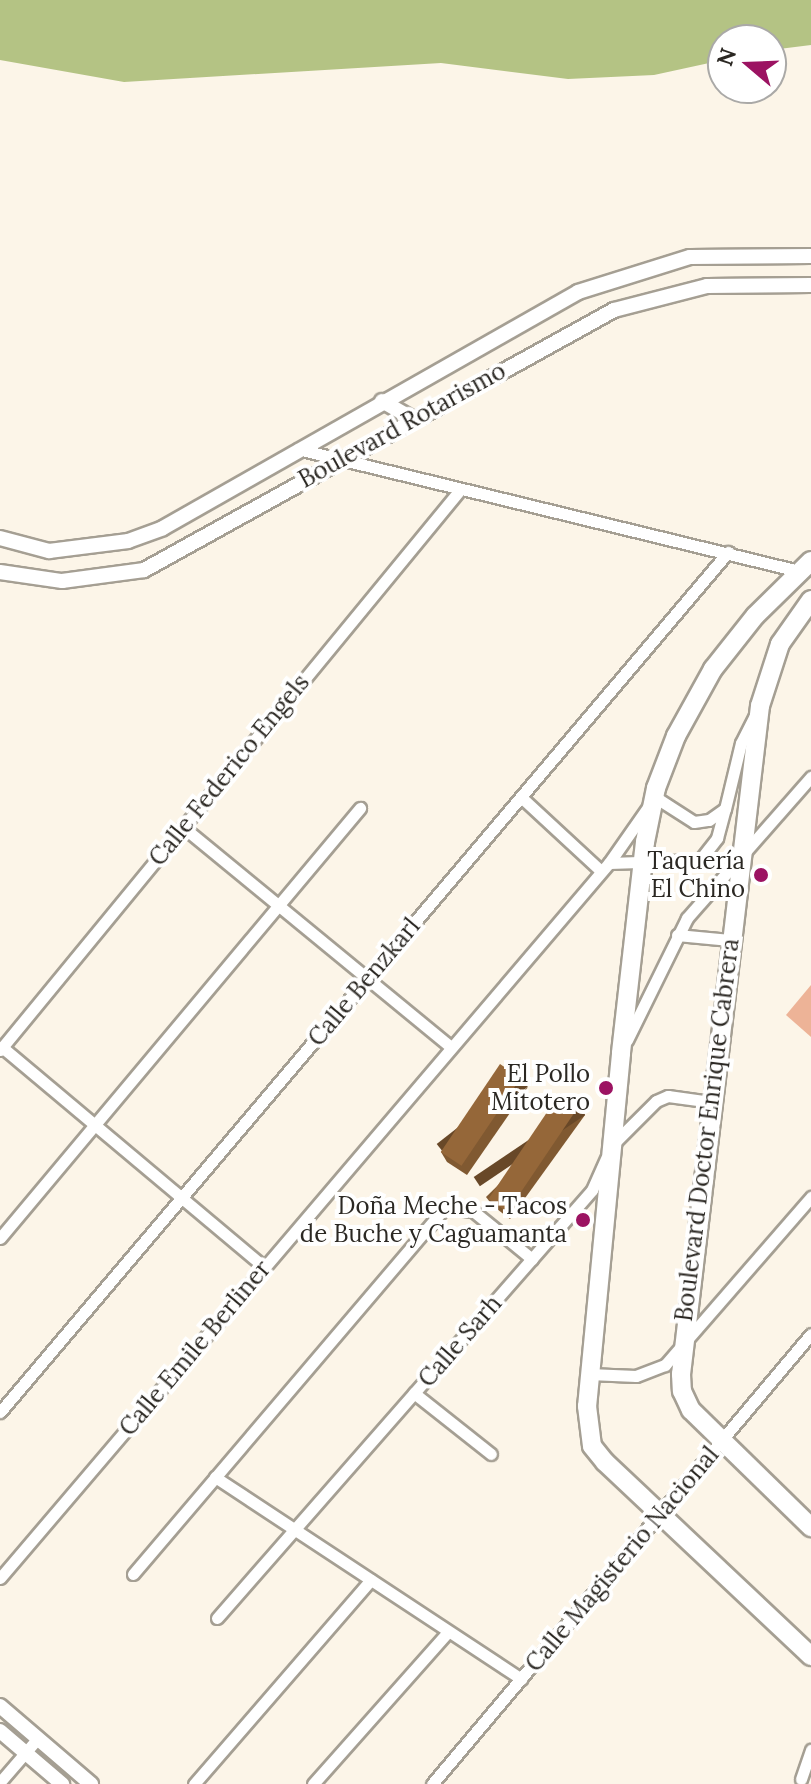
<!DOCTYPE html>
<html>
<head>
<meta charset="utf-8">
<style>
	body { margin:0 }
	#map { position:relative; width:811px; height:1784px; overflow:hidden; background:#fcf5e8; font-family:Lora,serif }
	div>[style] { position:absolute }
	.green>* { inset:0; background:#edb397 }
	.water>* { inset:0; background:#b4c384 }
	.roads { filter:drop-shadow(2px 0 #a59f93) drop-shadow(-2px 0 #a59f93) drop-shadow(0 2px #a59f93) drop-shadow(0 -2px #a59f93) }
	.minor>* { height:11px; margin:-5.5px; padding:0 5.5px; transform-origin:5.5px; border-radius:5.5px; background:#fff }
	.tertiary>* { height:14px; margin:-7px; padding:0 7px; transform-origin:7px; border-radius:7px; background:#fff }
	.primary>* { height:18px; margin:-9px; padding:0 9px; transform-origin:9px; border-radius:9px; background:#fff }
	.wall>* { inset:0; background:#805931 }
	.shaded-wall>* { inset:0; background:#684828; transform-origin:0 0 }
	.building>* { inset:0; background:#956739; transform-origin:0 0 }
	.dots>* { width:22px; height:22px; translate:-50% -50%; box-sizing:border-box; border:4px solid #fff; border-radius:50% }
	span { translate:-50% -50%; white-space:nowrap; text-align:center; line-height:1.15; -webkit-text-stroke:8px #fff; paint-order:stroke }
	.street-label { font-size:24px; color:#2b2823 }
	.poi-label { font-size:24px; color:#2b2823 }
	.right { translate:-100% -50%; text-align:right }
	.north { position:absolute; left:707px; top:24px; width:80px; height:80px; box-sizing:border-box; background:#fff; border:2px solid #aaa9a7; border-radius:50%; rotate:289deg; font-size:22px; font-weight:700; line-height:32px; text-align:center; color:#2b2823 }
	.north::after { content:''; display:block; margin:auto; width:28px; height:36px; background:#9c1362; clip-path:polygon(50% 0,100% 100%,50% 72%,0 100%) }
</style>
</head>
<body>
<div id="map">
	<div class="green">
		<i style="clip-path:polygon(811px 985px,811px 1037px,786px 1015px)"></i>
	</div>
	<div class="water">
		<i style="clip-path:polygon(0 0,811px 0,811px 45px,771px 50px,771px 40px,723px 40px,723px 60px,654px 75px,568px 79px,441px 63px,124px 82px,0 60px)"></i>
	</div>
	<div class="roads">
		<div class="minor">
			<i style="left:298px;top:449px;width:516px;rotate:13.69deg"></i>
			<i style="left:521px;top:797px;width:109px;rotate:42.8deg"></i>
			<i style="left:183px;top:827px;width:347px;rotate:39.4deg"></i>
			<i style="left:609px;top:863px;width:91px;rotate:-1.9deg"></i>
			<i style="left:700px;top:860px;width:28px;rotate:-52deg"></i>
			<i style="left:717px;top:838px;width:30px;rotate:-75deg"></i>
			<i style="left:677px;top:935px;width:53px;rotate:5.4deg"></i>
			<i style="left:627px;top:1040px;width:136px;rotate:-63.8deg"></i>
			<i style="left:687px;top:918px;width:188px;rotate:-48.7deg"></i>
			<i style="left:2px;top:1047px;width:342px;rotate:40deg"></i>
			<i style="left:0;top:1050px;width:723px;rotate:-50.61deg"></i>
			<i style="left:614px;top:1143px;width:59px;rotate:-45deg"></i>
			<i style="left:656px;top:1101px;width:13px;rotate:-23deg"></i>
			<i style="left:668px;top:1096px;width:43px;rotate:7.9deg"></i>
			<i style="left:0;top:1238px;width:561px;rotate:-50.06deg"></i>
			<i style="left:589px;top:1374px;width:47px;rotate:2.4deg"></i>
			<i style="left:636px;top:1376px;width:31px;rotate:-21deg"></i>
			<i style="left:665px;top:1365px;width:223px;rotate:-49deg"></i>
			<i style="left:414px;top:1393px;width:98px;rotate:38.4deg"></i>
			<i style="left:0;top:1412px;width:1127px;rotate:-49.75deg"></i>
			<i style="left:215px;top:1477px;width:367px;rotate:33.4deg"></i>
			<i style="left:133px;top:1574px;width:481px;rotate:-49.6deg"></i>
			<i style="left:445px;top:1208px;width:28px;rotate:6deg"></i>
			<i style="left:473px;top:1211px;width:76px;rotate:39.1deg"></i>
			<i style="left:0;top:1578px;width:939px;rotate:-49.58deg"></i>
			<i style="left:609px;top:863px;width:80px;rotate:-55.1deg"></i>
			<i style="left:655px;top:797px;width:46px;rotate:32.7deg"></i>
			<i style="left:694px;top:822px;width:15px;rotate:-8deg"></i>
			<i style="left:709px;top:820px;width:19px;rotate:-35deg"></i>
			<i style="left:725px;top:809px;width:68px;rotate:-76.4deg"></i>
			<i style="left:741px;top:743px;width:33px;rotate:-63deg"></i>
			<i style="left:217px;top:1618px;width:569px;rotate:-48.78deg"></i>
			<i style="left:592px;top:1190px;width:35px;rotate:-66deg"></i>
			<i style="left:801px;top:1779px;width:31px;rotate:-71deg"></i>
			<i style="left:0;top:1782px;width:58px;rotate:-49.2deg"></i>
			<i style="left:194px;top:1784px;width:270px;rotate:-49.1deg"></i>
			<i style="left:313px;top:1784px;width:203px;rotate:-48.4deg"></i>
			<i style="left:432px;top:1784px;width:588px;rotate:-49.9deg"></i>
		</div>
		<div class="tertiary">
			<i style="left:382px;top:401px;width:34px;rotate:30deg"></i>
			<i style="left:0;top:538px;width:51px;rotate:14.9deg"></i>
			<i style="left:49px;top:551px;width:80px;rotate:-7.2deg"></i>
			<i style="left:128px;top:541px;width:37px;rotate:-20deg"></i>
			<i style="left:163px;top:528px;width:477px;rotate:-29.6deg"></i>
			<i style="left:578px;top:292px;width:117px;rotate:-17.4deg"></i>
			<i style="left:690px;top:257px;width:121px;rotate:-0.5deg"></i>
			<i style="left:0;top:572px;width:63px;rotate:8.3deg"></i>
			<i style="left:62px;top:581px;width:83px;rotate:-7.6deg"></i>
			<i style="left:144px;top:570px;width:537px;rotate:-28.95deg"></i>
			<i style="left:614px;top:310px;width:96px;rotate:-14.5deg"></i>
			<i style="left:707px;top:286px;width:104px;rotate:-0.6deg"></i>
			<i style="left:0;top:1706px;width:120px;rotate:40.6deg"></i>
			<i style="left:0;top:1731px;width:82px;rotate:40.5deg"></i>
		</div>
		<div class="primary">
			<i style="left:811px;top:561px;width:78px;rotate:135.5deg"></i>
			<i style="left:755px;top:616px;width:68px;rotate:128.4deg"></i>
			<i style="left:713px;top:669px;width:77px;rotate:118.9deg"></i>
			<i style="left:676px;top:736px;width:56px;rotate:111deg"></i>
			<i style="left:656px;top:788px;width:55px;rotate:101.5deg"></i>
			<i style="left:645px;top:842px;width:213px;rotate:96.5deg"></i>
			<i style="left:621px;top:1054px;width:354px;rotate:95.5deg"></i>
			<i style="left:587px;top:1406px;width:40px;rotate:82.9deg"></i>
			<i style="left:592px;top:1446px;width:21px;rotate:51deg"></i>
			<i style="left:605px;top:1462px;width:283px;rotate:43.3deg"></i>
			<i style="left:811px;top:600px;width:54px;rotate:125.2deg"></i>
			<i style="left:780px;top:644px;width:65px;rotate:107.9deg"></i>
			<i style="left:760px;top:706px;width:673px;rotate:96.74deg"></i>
			<i style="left:681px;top:1374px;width:17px;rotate:87deg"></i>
			<i style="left:682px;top:1391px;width:21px;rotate:65deg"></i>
			<i style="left:691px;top:1410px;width:168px;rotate:44.3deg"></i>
		</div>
	</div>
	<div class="wall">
		<i style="clip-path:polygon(528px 1087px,467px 1175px,447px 1162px,441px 1152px)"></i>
		<i style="clip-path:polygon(579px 1106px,585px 1115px,510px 1219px,493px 1206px,486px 1197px)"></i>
	</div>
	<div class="shaded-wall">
		<i style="left:521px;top:1078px;width:11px;height:107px;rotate:52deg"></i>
		<i style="left:579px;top:1106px;width:11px;height:127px;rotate:56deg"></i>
	</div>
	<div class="building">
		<i style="left:500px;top:1064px;width:25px;height:106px;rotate:34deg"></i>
		<i style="left:560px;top:1093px;width:23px;height:128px;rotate:34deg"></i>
	</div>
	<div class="dots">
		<i style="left:761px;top:875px;background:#9c1362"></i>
		<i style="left:606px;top:1088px;background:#9c1362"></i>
		<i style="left:583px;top:1220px;background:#9c1362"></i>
	</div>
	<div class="street-label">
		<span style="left:402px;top:425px;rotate:-29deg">Boulevard Rotarismo</span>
		<span style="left:229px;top:770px;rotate:-51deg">Calle Federico Engels</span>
		<span style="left:364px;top:982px;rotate:-50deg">Calle Benzkarl</span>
		<span style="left:707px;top:1130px;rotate:-83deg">Boulevard Doctor Enrique Cabrera</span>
		<span style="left:460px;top:1341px;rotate:-49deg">Calle Sarh</span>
		<span style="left:195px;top:1348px;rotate:-50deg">Calle Emile Berliner</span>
		<span style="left:622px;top:1559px;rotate:-50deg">Calle Magisterio Nacional</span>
	</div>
	<div class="poi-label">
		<span class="right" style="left:745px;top:875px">Taquería<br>El Chino</span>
		<span class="right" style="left:590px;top:1088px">El Pollo<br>Mitotero</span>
		<span class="right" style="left:567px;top:1220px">Doña Meche - Tacos<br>de Buche y Caguamanta</span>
	</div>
	<div class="north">N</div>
</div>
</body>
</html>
